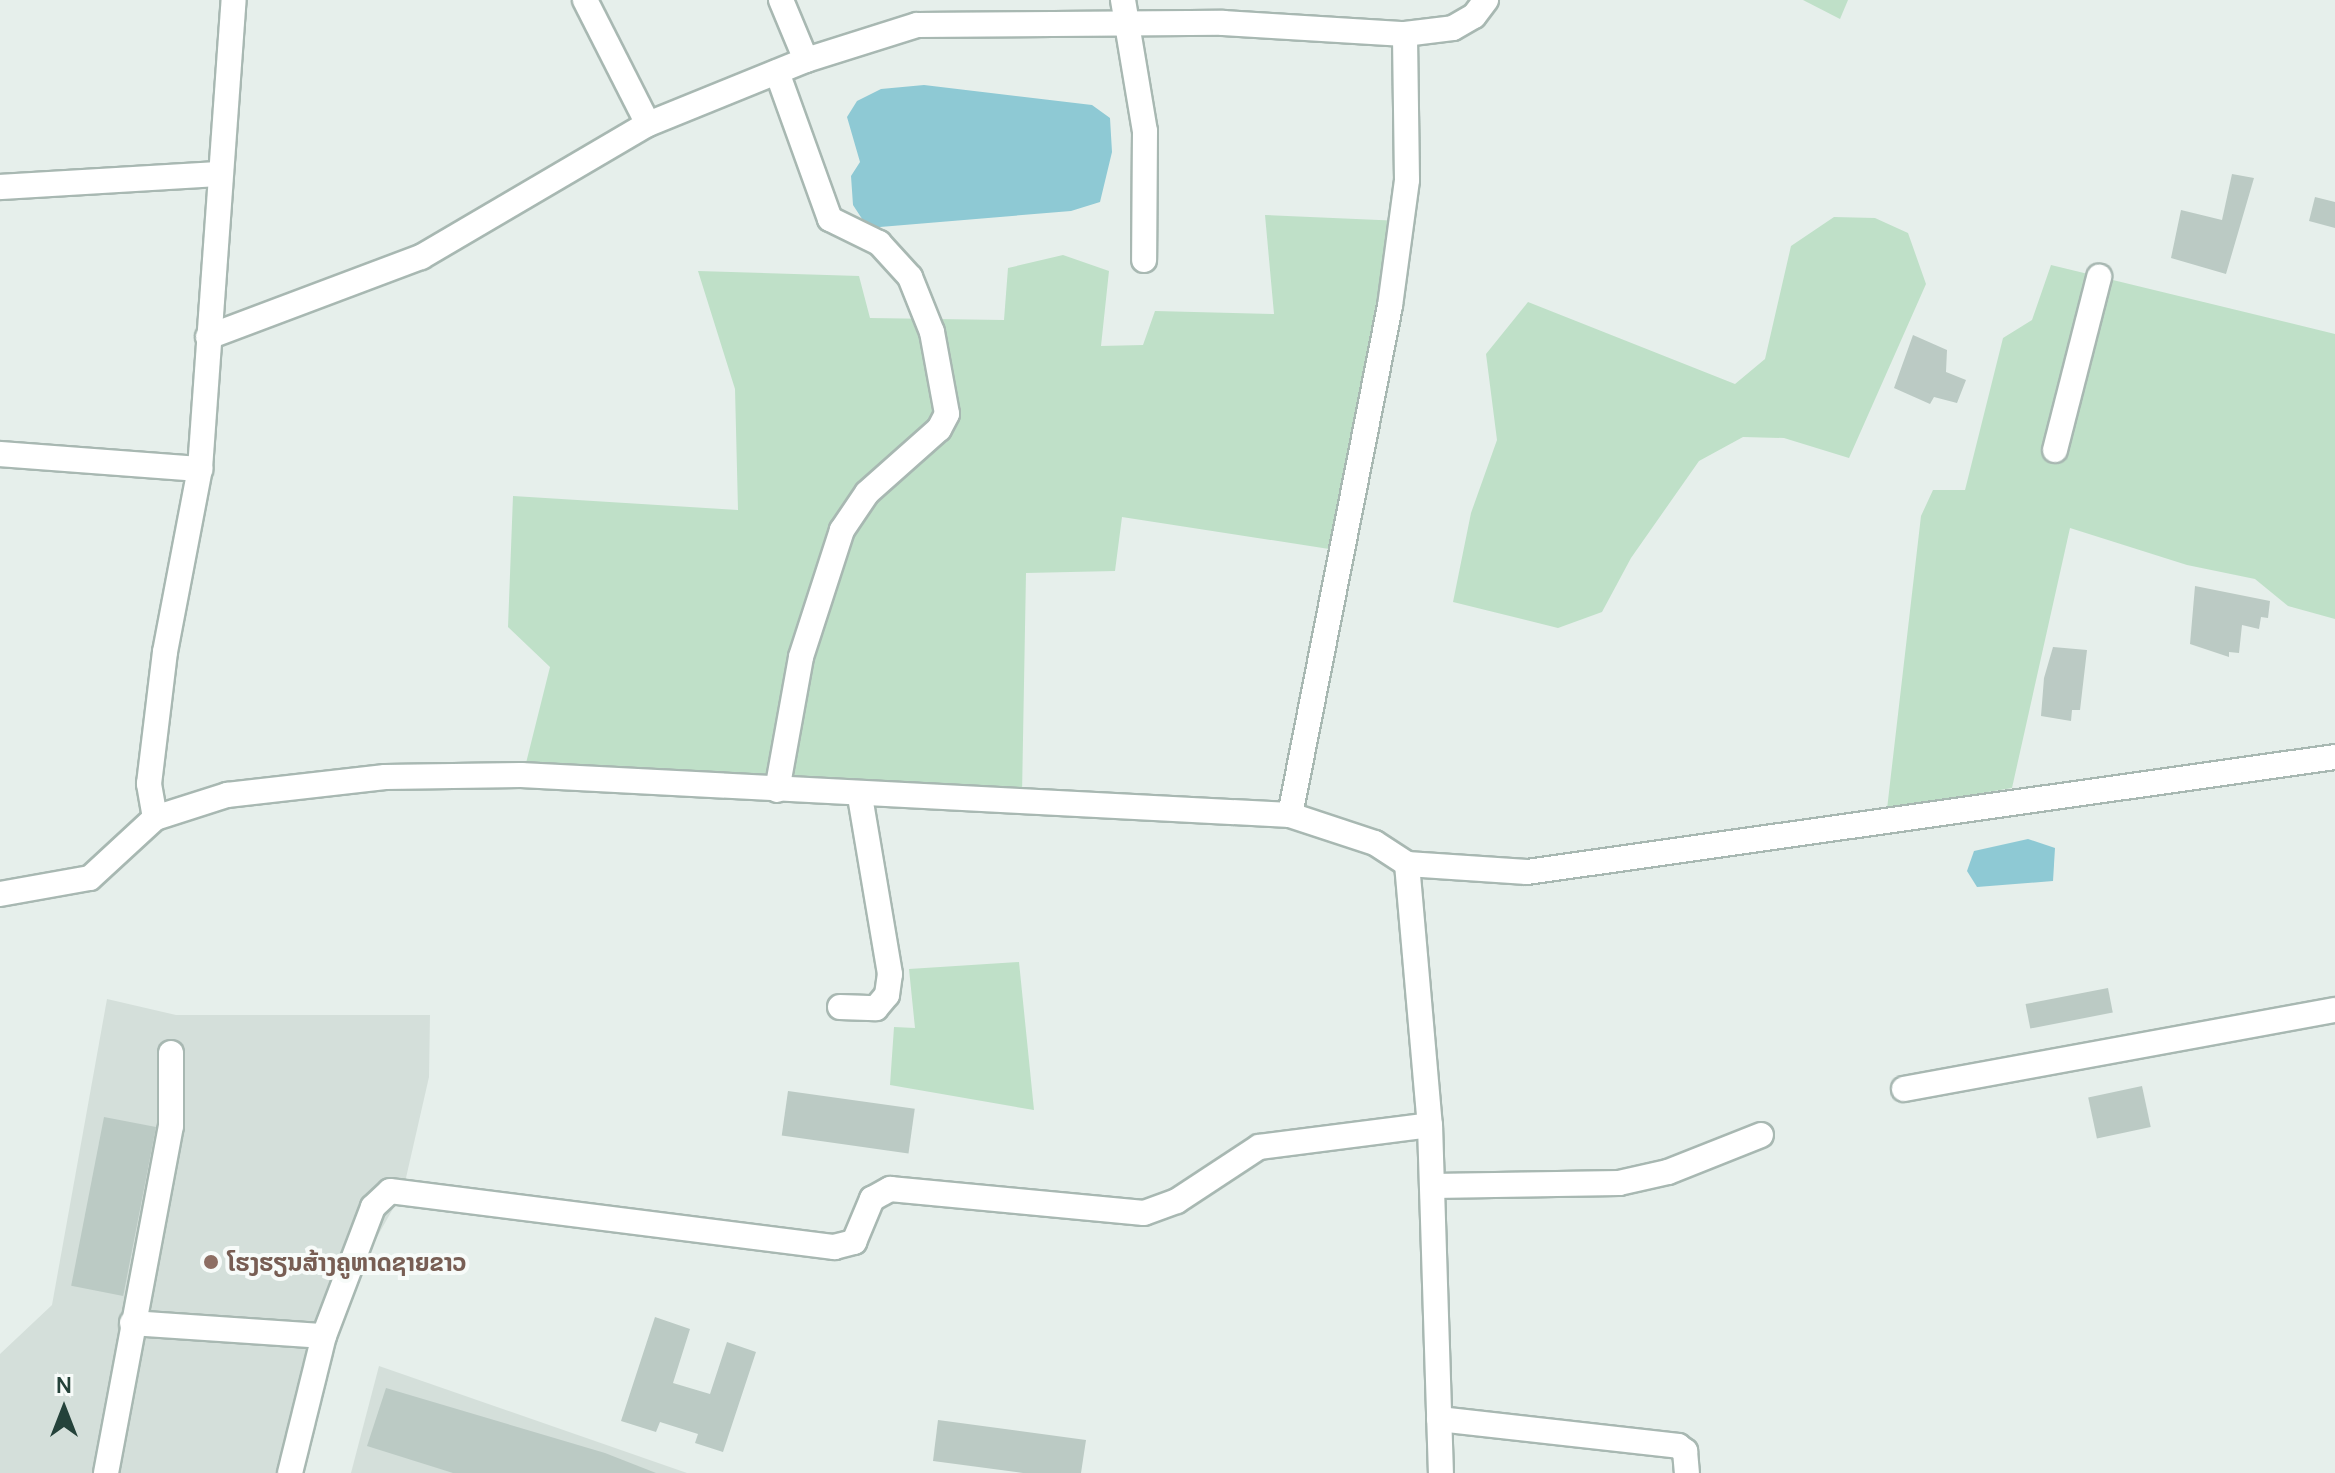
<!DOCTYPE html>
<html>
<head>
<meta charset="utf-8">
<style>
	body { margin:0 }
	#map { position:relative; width:2335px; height:1473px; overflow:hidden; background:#e6efeb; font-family:Manrope,"Noto Sans Lao",sans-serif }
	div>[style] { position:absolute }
	.built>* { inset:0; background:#d4dfda }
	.green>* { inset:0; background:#bfe0c8 }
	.water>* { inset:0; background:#8ec9d4 }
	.building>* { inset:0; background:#bbcac4; transform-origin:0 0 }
	.roads { filter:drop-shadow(2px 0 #a8b8b2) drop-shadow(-2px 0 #a8b8b2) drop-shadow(0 2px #a8b8b2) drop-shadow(0 -2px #a8b8b2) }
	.minor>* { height:24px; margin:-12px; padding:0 12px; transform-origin:12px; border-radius:12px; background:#fff }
	.dots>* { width:22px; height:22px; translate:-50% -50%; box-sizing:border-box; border:4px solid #f7fbf9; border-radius:50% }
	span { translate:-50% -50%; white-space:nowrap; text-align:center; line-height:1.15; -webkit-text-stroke:8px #f7fbf9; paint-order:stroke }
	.education-label { font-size:24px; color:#785e54; font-weight:700 }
	.left { translate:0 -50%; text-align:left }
	.north { position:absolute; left:24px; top:1369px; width:80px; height:80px; -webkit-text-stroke:6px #f7fbf9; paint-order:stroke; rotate:0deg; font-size:22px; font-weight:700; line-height:32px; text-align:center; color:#24423a }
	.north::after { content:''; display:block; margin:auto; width:28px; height:36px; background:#24423a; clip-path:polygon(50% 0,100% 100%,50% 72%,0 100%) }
</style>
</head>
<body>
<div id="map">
	<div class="built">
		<i style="clip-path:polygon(107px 999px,176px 1015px,430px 1015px,429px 1077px,403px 1191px,334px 1313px,290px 1473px,0 1473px,0 1354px,52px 1305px)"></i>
		<i style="clip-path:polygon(379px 1366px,687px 1473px,351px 1473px)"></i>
	</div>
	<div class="green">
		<i style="clip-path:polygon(1803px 0,1848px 0,1840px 19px)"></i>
		<i style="clip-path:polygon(1265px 215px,1402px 221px,1342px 551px,1122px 517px,1115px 571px,1026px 573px,1022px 795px,525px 767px,550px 667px,508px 627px,513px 496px,738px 510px,735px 389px,698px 271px,859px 276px,870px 318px,1004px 320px,1008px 268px,1063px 255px,1109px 271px,1101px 346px,1143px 345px,1155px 311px,1274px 314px)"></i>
		<i style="clip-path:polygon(1834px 217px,1875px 218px,1908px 233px,1926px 284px,1849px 458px,1784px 438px,1743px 437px,1699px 461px,1631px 558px,1602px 612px,1558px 628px,1453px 602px,1471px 513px,1497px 440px,1486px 354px,1528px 302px,1735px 384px,1765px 359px,1791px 246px)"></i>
		<i style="clip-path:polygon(2051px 265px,2335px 334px,2335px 619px,2288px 606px,2255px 579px,2187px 565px,2070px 528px,2012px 788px,1887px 809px,1921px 516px,1933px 490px,1965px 490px,2003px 338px,2032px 320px)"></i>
		<i style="clip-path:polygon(1019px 962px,1034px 1110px,890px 1085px,894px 1027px,915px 1028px,909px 969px)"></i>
	</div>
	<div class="water">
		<i style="clip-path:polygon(924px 85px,1092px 105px,1110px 118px,1112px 152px,1100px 202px,1071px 211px,868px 228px,853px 205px,851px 176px,860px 162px,847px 117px,857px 101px,881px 89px)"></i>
		<i style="clip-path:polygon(2028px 839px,2055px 848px,2053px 881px,1977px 887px,1967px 871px,1974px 851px)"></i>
	</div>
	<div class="building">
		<i style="clip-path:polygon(2232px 174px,2254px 178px,2226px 274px,2171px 258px,2181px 210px,2222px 220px)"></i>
		<i style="clip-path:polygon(2315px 197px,2335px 202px,2335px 228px,2309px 221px)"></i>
		<i style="clip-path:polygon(1913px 335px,1947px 350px,1946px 372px,1966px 380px,1957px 403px,1934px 397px,1930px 404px,1894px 388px)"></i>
		<i style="clip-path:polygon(2195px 586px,2270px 601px,2268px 618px,2261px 617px,2259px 629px,2242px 625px,2239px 653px,2229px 652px,2229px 657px,2190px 644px)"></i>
		<i style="clip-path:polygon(2053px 647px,2087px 650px,2080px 710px,2072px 710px,2071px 721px,2041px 716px,2044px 678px)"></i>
		<i style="left:2108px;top:988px;width:25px;height:84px;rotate:79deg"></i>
		<i style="left:2142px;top:1086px;width:42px;height:55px;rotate:78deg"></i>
		<i style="left:788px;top:1091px;width:128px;height:45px;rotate:8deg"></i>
		<i style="left:104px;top:1117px;width:53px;height:172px;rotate:11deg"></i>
		<i style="clip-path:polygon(655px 1317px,690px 1329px,673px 1383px,710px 1394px,727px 1342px,756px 1352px,723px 1452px,695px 1443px,698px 1434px,660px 1422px,656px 1432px,621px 1421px)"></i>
		<i style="clip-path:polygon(386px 1388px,605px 1453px,656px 1473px,453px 1473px,367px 1446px)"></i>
		<i style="clip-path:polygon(938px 1420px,1086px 1440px,1081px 1473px,1023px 1473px,933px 1461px)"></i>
	</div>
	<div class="roads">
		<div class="minor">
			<i style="left:585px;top:0;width:139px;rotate:63.1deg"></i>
			<i style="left:781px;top:0;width:65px;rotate:67.4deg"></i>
			<i style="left:1123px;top:0;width:133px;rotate:80.5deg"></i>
			<i style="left:1145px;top:131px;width:129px;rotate:90.4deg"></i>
			<i style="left:777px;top:72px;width:156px;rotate:70.2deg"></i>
			<i style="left:830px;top:219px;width:55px;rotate:26.1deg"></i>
			<i style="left:879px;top:243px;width:46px;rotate:47.6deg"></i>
			<i style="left:910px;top:277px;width:59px;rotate:68.2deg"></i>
			<i style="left:932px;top:332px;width:83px;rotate:79.6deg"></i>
			<i style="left:947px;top:414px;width:17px;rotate:118deg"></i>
			<i style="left:939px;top:429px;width:96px;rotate:138.4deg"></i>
			<i style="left:867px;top:493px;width:45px;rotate:124deg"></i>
			<i style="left:842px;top:530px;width:133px;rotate:107.9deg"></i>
			<i style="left:801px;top:657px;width:135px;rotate:100.2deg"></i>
			<i style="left:0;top:187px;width:219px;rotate:-3.4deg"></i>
			<i style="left:208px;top:337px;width:228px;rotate:-20.6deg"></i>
			<i style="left:421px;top:257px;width:263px;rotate:-30.4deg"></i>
			<i style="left:648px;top:124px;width:170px;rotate:-22.1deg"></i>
			<i style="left:806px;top:60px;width:116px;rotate:-17.5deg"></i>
			<i style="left:917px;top:25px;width:306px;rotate:-0.4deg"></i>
			<i style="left:1223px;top:23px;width:182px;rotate:3.5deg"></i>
			<i style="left:1405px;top:34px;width:48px;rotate:-7.1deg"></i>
			<i style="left:1453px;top:28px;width:24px;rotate:-30deg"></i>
			<i style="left:1474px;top:16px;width:20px;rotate:-53deg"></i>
			<i style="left:2055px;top:450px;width:179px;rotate:-75.7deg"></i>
			<i style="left:0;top:454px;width:201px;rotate:4.3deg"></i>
			<i style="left:1290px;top:815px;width:519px;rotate:-78.89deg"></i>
			<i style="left:1390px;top:306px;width:127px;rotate:-82.3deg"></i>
			<i style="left:1407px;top:180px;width:146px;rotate:-90.8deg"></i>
			<i style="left:155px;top:818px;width:35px;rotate:-100deg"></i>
			<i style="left:149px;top:784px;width:133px;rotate:-83.1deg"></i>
			<i style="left:165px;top:652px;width:186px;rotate:-79.2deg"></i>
			<i style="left:200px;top:469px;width:470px;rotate:-85.9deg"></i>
			<i style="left:1407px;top:864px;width:262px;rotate:85deg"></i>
			<i style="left:1430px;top:1125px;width:348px;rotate:88.2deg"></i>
			<i style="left:0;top:894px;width:91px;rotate:-10.1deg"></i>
			<i style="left:90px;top:878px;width:88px;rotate:-42.7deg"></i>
			<i style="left:155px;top:818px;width:76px;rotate:-17.7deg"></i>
			<i style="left:227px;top:795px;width:159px;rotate:-6.5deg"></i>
			<i style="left:385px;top:777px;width:136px;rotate:-0.8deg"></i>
			<i style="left:521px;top:775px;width:770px;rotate:2.98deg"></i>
			<i style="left:1290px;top:815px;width:89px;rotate:18.2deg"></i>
			<i style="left:1375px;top:843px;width:38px;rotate:33deg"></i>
			<i style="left:1407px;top:864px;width:120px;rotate:3.8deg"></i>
			<i style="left:1527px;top:872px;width:816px;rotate:-8.1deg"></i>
			<i style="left:840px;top:1007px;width:36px;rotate:2deg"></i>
			<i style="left:876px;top:1008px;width:17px;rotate:-50deg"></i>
			<i style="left:887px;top:995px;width:21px;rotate:-82deg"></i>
			<i style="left:890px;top:974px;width:181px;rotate:-99.6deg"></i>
			<i style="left:1904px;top:1089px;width:438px;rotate:-10.4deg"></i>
			<i style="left:1433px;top:1186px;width:186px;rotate:-0.9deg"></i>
			<i style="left:1619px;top:1183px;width:50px;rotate:-12.7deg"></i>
			<i style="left:1668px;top:1172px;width:100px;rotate:-21.7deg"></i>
			<i style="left:132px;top:1323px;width:192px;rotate:3.9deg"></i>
			<i style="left:1439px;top:1419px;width:241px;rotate:6.4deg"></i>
			<i style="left:1678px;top:1446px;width:9px;rotate:36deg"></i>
			<i style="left:1685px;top:1451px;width:22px;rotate:85deg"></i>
			<i style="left:106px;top:1473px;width:353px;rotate:-79.4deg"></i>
			<i style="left:171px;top:1126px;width:73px;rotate:-90deg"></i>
			<i style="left:290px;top:1473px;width:141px;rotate:-76.1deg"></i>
			<i style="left:324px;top:1336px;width:138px;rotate:-69.2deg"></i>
			<i style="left:373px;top:1207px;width:23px;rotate:-43deg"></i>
			<i style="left:390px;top:1191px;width:448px;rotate:7.2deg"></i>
			<i style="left:834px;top:1247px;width:21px;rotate:-14deg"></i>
			<i style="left:854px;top:1242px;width:47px;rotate:-67.3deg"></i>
			<i style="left:872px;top:1199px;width:21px;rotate:-29deg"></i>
			<i style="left:890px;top:1189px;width:255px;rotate:5.4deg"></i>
			<i style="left:1144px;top:1213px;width:35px;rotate:-20deg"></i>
			<i style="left:1177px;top:1201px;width:98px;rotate:-33.4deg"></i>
			<i style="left:1259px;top:1147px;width:172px;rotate:-7.3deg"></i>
		</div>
	</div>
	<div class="dots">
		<i style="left:211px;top:1262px;background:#8d6e63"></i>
	</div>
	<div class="education-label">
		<span class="left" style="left:227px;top:1262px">ໂຮງຮຽນສ້າງຄູຫາດຊາຍຂາວ</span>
	</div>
	<div class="north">N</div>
</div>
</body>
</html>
